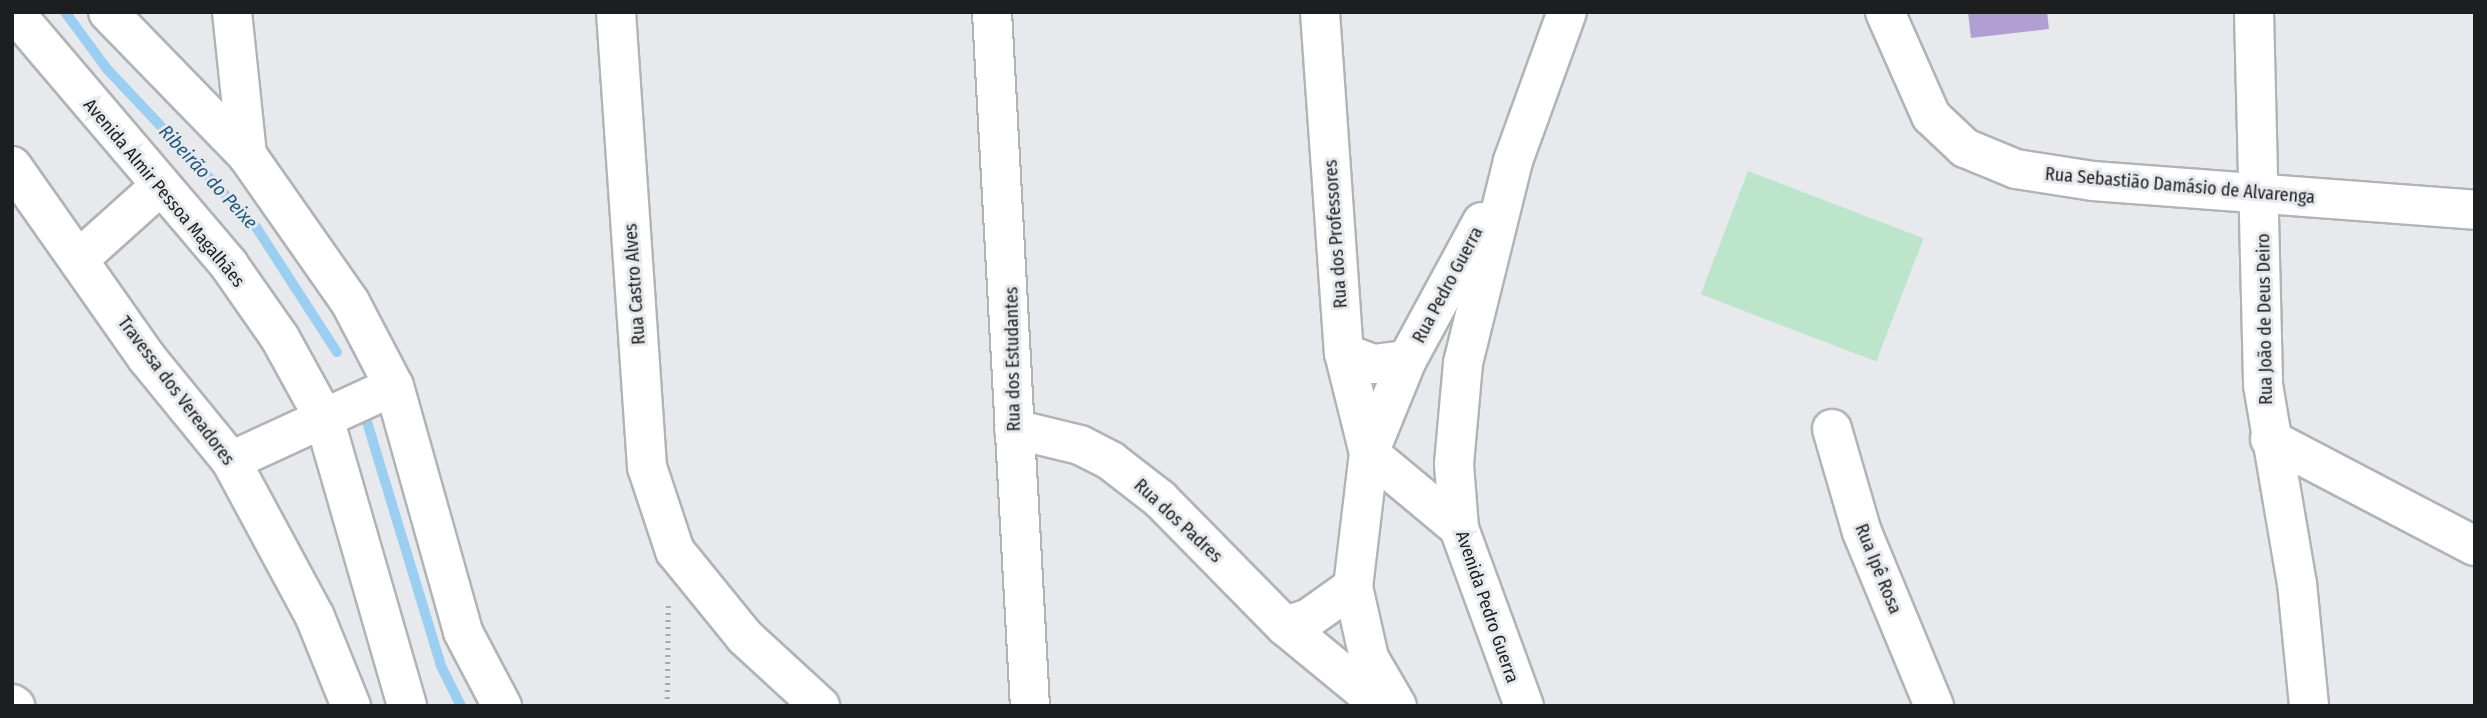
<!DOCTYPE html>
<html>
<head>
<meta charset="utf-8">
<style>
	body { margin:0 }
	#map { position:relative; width:2487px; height:718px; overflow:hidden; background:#e7e9ed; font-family:"Fira Sans Condensed",sans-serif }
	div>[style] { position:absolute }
	.green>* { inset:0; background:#bce5cb; transform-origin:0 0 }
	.stream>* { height:10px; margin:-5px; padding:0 5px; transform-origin:5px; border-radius:5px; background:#9bcff2 }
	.building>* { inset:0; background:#b29fd1 }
	.path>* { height:4.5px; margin-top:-2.25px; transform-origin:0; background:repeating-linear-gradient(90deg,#a6a8ab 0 2px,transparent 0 7px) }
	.roads { filter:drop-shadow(2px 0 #b1b3b7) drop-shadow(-2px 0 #b1b3b7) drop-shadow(0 2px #b1b3b7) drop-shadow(0 -2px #b1b3b7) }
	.minor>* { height:38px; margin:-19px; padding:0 19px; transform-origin:19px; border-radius:19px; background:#fff }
	.major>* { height:38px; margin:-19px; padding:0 19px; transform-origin:19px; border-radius:19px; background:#fff }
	span { translate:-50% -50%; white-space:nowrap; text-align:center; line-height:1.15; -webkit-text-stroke:6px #e7e9ed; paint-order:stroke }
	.street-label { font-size:18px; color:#1d1e1f }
	.water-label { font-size:19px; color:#1d597c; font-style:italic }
	.frame { position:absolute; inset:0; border:14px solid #1d1e1f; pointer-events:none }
</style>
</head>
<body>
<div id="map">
	<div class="green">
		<i style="left:1748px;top:171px;width:188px;height:132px;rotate:21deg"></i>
	</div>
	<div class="stream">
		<i style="left:65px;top:12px;width:71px;rotate:53.6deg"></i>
		<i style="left:107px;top:69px;width:217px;rotate:46.7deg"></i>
		<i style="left:256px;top:227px;width:149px;rotate:57.1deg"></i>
		<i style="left:367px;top:422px;width:255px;rotate:73.1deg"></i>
		<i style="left:441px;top:666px;width:45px;rotate:63.4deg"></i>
	</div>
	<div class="building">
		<i style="clip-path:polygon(1968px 12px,2047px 12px,2049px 29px,1971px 38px)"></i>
	</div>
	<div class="path">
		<i style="left:667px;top:706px;width:104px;rotate:-89.4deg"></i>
	</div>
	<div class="roads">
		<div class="minor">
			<i style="left:14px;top:12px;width:332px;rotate:49.6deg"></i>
			<i style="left:229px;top:265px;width:89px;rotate:55.1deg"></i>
			<i style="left:280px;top:338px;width:91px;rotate:61.2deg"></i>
			<i style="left:324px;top:418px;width:300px;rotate:73.9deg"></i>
			<i style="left:108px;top:12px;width:199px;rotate:45.8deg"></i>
			<i style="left:247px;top:155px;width:179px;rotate:55deg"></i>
			<i style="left:350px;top:302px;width:95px;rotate:62.4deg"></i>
			<i style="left:394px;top:386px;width:255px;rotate:74.3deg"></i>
			<i style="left:463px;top:632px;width:84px;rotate:62.2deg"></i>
			<i style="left:232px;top:12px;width:144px;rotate:84deg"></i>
			<i style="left:616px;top:12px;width:456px;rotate:86.1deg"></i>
			<i style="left:647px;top:467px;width:89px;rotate:71.6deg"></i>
			<i style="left:675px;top:551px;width:111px;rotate:50.9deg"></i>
			<i style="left:745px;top:637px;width:102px;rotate:42.6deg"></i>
			<i style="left:992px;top:12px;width:695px;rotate:86.87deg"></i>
			<i style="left:1320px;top:12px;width:342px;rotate:86deg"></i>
			<i style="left:1344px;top:353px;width:103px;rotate:76deg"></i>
			<i style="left:1885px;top:12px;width:114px;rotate:66.1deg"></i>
			<i style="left:1931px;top:116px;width:47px;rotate:43.3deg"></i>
			<i style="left:1965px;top:148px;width:55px;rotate:22.4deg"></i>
			<i style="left:2016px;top:169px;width:78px;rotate:8.9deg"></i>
			<i style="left:2093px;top:181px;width:383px;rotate:4.3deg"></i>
			<i style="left:2254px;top:12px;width:373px;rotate:88.6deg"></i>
			<i style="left:2263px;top:385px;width:201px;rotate:80.3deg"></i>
			<i style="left:2297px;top:583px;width:124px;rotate:84.4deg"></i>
			<i style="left:12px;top:166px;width:235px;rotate:54.9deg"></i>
			<i style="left:147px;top:358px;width:133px;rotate:50.8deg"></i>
			<i style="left:231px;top:461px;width:177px;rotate:61.7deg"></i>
			<i style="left:315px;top:617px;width:96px;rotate:68deg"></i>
			<i style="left:80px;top:258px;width:105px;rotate:-41.9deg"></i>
			<i style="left:1014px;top:429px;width:68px;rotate:13.6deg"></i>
			<i style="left:1080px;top:445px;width:35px;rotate:27deg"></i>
			<i style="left:1111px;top:461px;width:62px;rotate:37.8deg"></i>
			<i style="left:1160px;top:499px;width:178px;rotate:45.5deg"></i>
			<i style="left:1285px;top:626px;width:126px;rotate:39.5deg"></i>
			<i style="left:1832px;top:429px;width:107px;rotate:73.8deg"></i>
			<i style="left:1862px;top:532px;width:188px;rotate:67.5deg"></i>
			<i style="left:2270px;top:439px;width:231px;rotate:27.6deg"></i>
			<i style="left:231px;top:461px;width:179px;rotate:-24.7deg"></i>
			<i style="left:1285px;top:626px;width:25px;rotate:-18deg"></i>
			<i style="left:1309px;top:618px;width:54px;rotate:-35.2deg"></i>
			<i style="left:12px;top:704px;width:4px;rotate:34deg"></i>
		</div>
		<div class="major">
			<i style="left:1344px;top:353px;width:31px;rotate:21deg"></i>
			<i style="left:1373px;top:364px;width:34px;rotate:-7deg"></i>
			<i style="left:1369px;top:453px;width:117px;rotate:39.8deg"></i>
			<i style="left:1397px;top:706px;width:56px;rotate:-120.3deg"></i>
			<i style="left:1369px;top:658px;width:73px;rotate:-102.7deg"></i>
			<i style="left:1353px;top:587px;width:135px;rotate:-83.2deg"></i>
			<i style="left:1369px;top:453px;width:100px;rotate:-67.8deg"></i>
			<i style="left:1407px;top:360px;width:157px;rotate:-61.5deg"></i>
			<i style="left:1524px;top:706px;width:189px;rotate:-110.1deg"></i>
			<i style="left:1459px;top:528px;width:64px;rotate:-94.5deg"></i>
			<i style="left:1454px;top:464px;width:101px;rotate:-84.9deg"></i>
			<i style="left:1463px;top:363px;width:208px;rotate:-76.1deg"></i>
			<i style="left:1513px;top:161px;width:158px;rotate:-70.1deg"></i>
		</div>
	</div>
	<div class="street-label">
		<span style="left:2180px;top:186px;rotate:5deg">Rua Sebastião Damásio de Alvarenga</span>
		<span style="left:164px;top:193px;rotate:50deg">Avenida Almir Pessoa Magalhães</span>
		<span style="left:1336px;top:234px;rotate:-94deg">Rua dos Professores</span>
		<span style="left:635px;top:284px;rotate:-94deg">Rua Castro Alves</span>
		<span style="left:1448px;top:285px;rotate:-62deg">Rua Pedro Guerra</span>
		<span style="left:2265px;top:319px;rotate:-91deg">Rua João de Deus Deiro</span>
		<span style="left:1013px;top:359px;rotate:-91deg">Rua dos Estudantes</span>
		<span style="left:176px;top:391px;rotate:53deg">Travessa dos Vereadores</span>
		<span style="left:1178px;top:521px;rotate:43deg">Rua dos Padres</span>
		<span style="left:1878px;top:569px;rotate:68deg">Rua Ipê Rosa</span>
		<span style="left:1487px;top:607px;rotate:71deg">Avenida Pedro Guerra</span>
	</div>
	<div class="water-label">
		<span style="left:208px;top:177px;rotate:47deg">Ribeirão do Peixe</span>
	</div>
	<div class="frame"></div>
</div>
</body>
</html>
